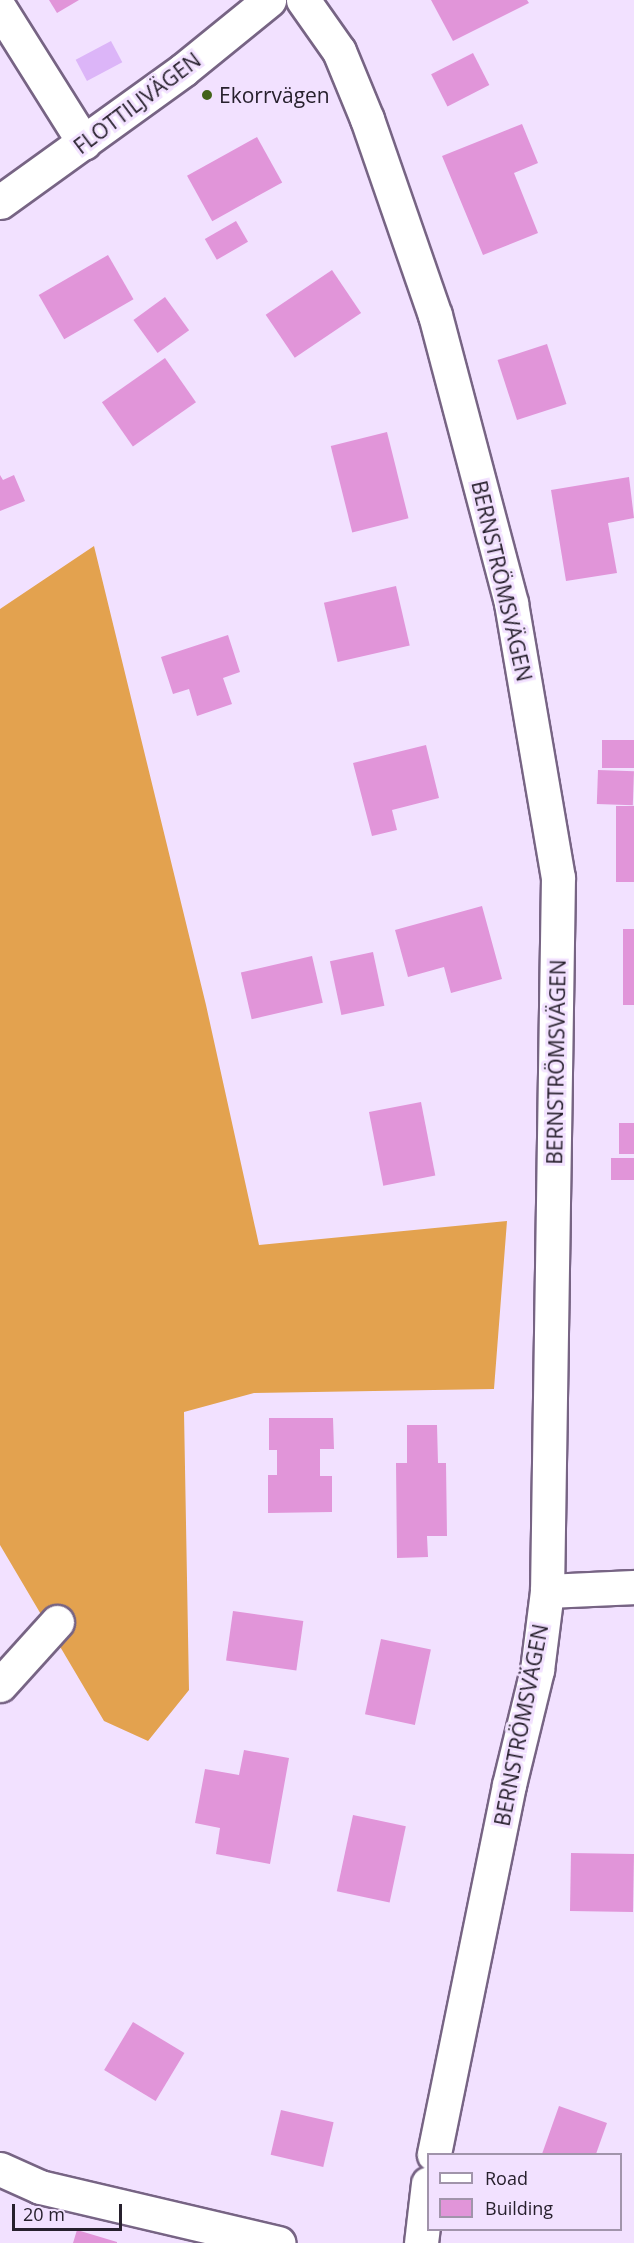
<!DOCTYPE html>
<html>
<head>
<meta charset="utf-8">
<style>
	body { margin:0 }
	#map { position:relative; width:634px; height:2243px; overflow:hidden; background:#f2e1ff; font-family:"Open Sans",sans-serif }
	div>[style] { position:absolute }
	.forest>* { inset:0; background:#e3a24f }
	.water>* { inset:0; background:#dcb5f8; transform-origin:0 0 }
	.building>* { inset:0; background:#e195d9; transform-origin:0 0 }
	.roads { filter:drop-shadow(2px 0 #776484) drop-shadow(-2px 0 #776484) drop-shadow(0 2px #776484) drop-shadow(0 -2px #776484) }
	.minor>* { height:33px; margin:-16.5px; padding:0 16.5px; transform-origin:16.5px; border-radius:16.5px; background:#fff }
	.tertiary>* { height:33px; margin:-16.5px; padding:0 16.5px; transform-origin:16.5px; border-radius:16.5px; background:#fff }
	.dots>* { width:16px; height:16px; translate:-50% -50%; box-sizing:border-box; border:3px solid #f2e1ff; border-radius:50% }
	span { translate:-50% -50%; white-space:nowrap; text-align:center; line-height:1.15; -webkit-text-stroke:6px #f2e1ff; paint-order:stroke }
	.poi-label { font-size:21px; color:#27202d }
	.left { translate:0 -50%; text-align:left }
	.street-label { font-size:21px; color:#27202d }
	.legend { position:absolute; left:427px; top:2153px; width:195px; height:78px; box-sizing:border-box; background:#f2e1ff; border:2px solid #a194ab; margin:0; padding:8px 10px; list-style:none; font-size:18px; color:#27202d }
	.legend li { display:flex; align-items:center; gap:12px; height:30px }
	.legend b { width:30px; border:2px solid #a194ab }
	.scale { position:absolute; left:12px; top:2204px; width:110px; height:27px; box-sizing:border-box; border:3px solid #27202d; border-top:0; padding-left:8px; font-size:18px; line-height:21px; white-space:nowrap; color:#27202d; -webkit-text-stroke:4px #f2e1ff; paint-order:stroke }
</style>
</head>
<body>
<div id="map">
	<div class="forest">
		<i style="clip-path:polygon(94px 546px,206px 1005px,259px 1245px,507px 1221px,494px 1389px,254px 1393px,184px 1412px,189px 1690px,148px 1741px,104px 1721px,0 1545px,0 609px)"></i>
	</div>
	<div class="water">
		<i style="left:111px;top:41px;width:24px;height:40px;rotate:62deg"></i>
	</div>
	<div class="building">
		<i style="clip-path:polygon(49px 0,79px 0,57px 13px)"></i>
		<i style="clip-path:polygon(431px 0,527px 0,529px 3px,453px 41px)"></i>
		<i style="left:473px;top:53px;width:36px;height:47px;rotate:63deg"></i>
		<i style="clip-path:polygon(522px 124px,538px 163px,514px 173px,538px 233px,483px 255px,442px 156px)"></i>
		<i style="left:257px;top:137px;width:52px;height:80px;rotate:61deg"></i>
		<i style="left:236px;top:221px;width:24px;height:36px;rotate:60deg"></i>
		<i style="left:108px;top:255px;width:51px;height:80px;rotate:60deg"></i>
		<i style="left:332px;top:270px;width:52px;height:80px;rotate:56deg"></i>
		<i style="left:165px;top:297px;width:41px;height:39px;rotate:54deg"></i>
		<i style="left:547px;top:344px;width:63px;height:52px;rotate:72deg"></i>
		<i style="left:165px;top:358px;width:54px;height:77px;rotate:55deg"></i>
		<i style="left:387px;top:432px;width:89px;height:58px;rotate:76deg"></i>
		<i style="clip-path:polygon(0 475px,3px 480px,14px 475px,25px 501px,0 511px)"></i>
		<i style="clip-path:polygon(629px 477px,634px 518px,608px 523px,617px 573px,566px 581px,551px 490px)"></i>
		<i style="left:396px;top:586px;width:61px;height:74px;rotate:77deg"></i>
		<i style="clip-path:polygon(228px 635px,240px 672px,223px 678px,232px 704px,197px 716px,189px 689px,173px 694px,161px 657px)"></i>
		<i style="left:602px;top:740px;width:32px;height:28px"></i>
		<i style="clip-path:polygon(426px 745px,439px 798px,392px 810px,397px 830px,372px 836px,353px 763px)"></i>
		<i style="left:598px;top:770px;width:36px;height:34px;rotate:2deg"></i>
		<i style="left:616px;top:806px;width:18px;height:76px"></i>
		<i style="clip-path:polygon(482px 906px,502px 979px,451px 993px,444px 967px,408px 977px,395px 930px)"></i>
		<i style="left:623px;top:929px;width:11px;height:76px"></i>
		<i style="left:373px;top:952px;width:55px;height:44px;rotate:78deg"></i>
		<i style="left:312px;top:956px;width:48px;height:73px;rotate:77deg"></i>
		<i style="left:421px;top:1102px;width:75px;height:53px;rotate:79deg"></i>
		<i style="left:619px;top:1123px;width:15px;height:31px"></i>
		<i style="left:634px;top:1158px;width:22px;height:23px;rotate:90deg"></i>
		<i style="clip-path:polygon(269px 1418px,333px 1418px,334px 1449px,320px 1449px,320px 1476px,332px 1476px,332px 1512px,268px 1513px,268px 1475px,277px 1475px,277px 1450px,269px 1450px)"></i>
		<i style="clip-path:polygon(407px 1425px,437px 1425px,438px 1463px,446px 1463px,447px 1536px,427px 1536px,428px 1557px,397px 1558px,396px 1463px,407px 1463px)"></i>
		<i style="left:233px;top:1611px;width:71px;height:50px;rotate:8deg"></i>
		<i style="left:381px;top:1639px;width:51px;height:77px;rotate:12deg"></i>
		<i style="clip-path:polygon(244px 1750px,289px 1758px,270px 1864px,216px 1854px,220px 1828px,195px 1823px,205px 1769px,239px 1775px)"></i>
		<i style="left:353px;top:1815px;width:54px;height:78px;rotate:12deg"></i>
		<i style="left:571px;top:1853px;width:63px;height:58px;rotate:1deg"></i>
		<i style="left:133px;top:2022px;width:60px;height:56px;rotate:31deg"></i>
		<i style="clip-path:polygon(559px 2106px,607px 2123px,596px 2154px,542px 2154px)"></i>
		<i style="left:281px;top:2110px;width:54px;height:46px;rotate:13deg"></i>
		<i style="clip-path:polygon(77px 2230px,117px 2242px,117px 2243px,73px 2243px)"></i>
	</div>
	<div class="roads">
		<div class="minor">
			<i style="left:303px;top:0;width:62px;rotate:54.8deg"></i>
			<i style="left:339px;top:51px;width:74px;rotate:67.6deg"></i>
			<i style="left:367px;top:119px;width:207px;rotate:70.9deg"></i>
			<i style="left:435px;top:315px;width:298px;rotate:75.2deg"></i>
			<i style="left:511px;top:603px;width:278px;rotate:80.3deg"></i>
			<i style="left:558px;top:877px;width:714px;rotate:90.88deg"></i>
			<i style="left:547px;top:1591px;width:80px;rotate:97.2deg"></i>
			<i style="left:537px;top:1670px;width:118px;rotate:103.7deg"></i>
			<i style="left:509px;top:1785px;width:377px;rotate:101.5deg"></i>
			<i style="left:0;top:9px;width:158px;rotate:57.9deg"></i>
			<i style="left:547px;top:1591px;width:87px;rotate:-2.6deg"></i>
			<i style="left:0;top:1685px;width:85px;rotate:-47.9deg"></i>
			<i style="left:0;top:2169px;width:44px;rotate:24.2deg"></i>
			<i style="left:40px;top:2187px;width:245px;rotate:13.2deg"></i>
			<i style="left:421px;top:2243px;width:60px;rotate:-83.3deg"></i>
		</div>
		<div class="tertiary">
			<i style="left:0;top:202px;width:226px;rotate:-35.8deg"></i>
			<i style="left:183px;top:70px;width:111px;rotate:-39.1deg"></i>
		</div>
	</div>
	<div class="dots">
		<i style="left:207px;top:95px;background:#426319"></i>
	</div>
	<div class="poi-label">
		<span class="left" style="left:219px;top:95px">Ekorrvägen</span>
	</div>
	<div class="street-label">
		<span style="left:137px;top:103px;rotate:-37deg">FLOTTILJVÄGEN</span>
		<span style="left:502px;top:581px;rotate:77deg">BERNSTRÖMSVÄGEN</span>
		<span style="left:556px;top:1062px;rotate:-89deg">BERNSTRÖMSVÄGEN</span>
		<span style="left:521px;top:1725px;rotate:-79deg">BERNSTRÖMSVÄGEN</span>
	</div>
	<ul class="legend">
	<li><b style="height:8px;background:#fff"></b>Road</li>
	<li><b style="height:16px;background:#e195d9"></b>Building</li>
	</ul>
	<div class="scale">20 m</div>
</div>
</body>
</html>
